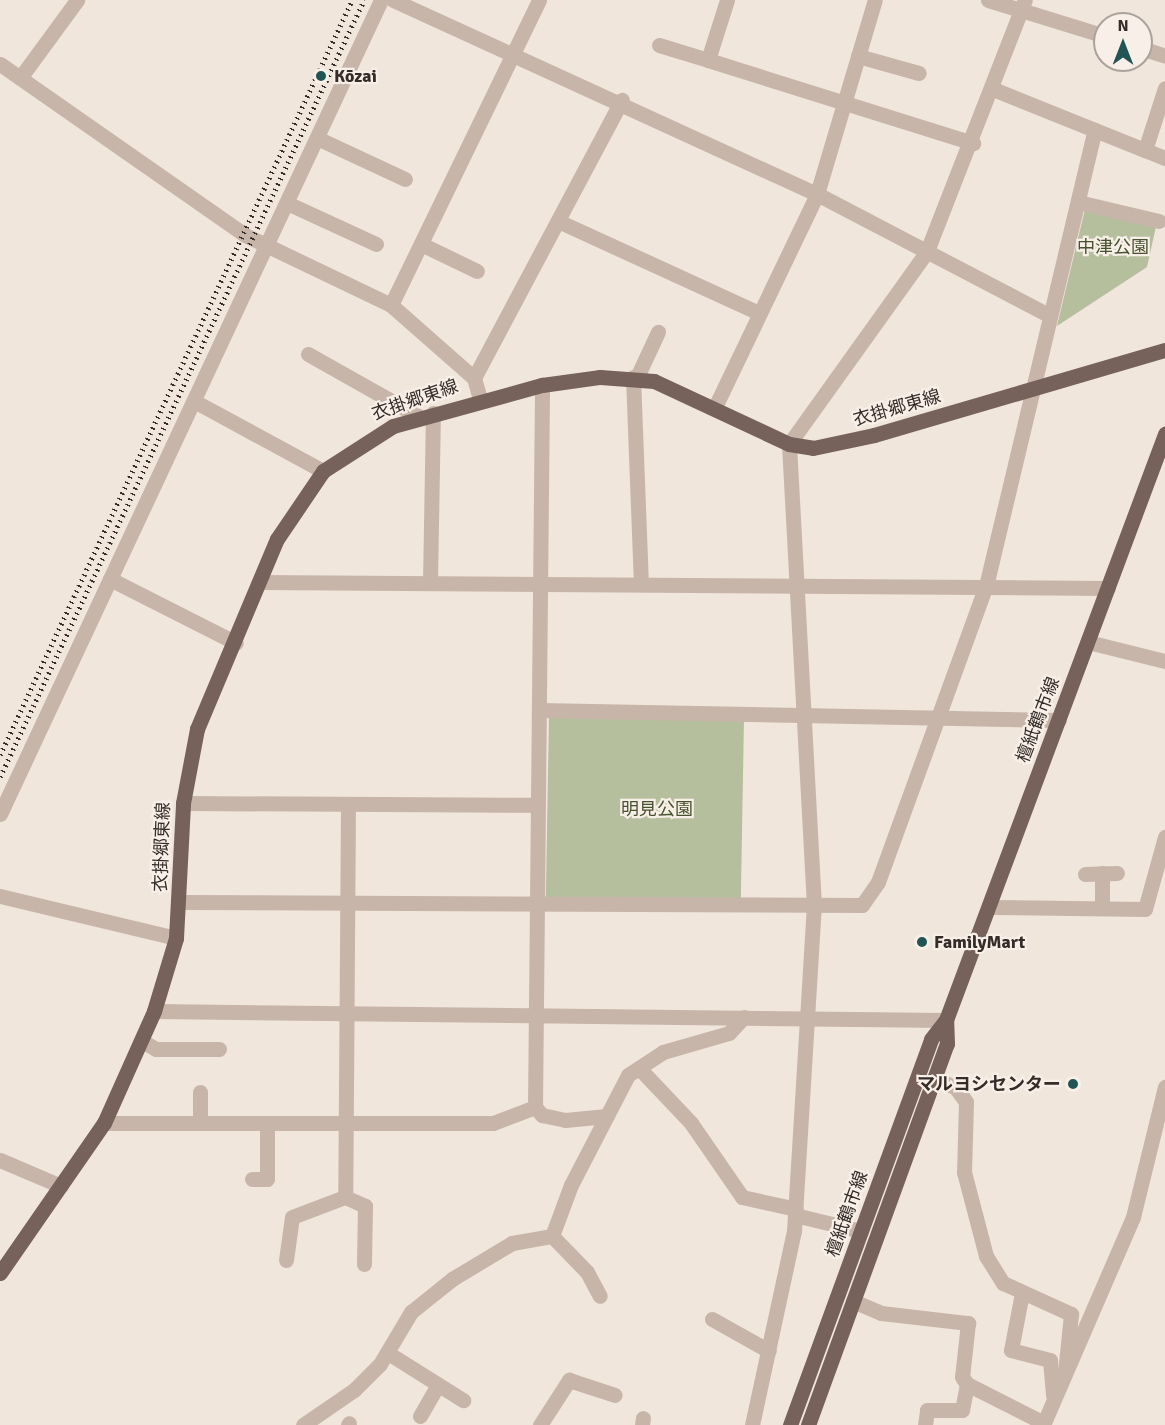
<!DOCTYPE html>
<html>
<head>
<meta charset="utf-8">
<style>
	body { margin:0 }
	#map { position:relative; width:1165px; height:1425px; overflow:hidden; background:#f0e6dc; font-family:Signika,"Noto Sans JP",sans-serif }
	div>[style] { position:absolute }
	.green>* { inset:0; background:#b5be9d; transform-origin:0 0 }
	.minor>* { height:15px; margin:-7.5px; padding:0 7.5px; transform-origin:7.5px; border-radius:7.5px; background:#c8b5a9 }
	.major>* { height:15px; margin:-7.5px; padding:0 7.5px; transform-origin:7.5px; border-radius:7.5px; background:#76625a }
	.rail>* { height:4.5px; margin-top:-2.25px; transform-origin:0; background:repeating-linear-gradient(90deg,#352c28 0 1.5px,transparent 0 6px) }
	.dots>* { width:16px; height:16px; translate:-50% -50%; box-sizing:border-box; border:3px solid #f8f0e8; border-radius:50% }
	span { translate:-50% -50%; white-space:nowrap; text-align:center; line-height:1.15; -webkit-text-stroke:4.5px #f8f0e8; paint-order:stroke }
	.poi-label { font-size:18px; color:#352c28; font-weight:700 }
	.left { translate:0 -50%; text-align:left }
	.right { translate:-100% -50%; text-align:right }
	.park-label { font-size:18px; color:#47522e }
	.street-label { font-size:18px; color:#352c28 }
	.north { position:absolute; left:1093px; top:12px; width:60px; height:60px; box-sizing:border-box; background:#f8f0e8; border:2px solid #aaa29b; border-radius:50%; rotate:0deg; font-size:16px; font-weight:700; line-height:24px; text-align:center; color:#352c28 }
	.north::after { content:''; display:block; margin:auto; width:21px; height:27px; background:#215454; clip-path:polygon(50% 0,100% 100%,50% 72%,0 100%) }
</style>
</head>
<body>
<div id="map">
	<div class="green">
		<i style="clip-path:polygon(1086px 205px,1157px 222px,1147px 267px,1057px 326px)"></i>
		<i style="left:549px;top:716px;width:195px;height:182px;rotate:1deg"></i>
	</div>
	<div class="minor">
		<i style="left:393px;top:0;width:466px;rotate:24.6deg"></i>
		<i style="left:817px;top:194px;width:263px;rotate:27.6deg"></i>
		<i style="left:727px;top:0;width:63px;rotate:107.6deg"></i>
		<i style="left:708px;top:60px;width:278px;rotate:17.4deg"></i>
		<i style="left:988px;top:0;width:122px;rotate:17.1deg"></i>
		<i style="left:659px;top:45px;width:51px;rotate:17deg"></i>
		<i style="left:1141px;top:48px;width:25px;rotate:18deg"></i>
		<i style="left:858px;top:56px;width:63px;rotate:15.6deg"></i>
		<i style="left:0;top:64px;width:299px;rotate:34.9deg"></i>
		<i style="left:245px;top:235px;width:162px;rotate:25.6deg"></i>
		<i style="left:391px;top:305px;width:111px;rotate:41.3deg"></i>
		<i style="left:474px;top:378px;width:22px;rotate:74deg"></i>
		<i style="left:20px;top:78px;width:97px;rotate:-53.8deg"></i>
		<i style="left:993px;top:89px;width:164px;rotate:21.9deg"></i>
		<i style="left:1145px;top:150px;width:65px;rotate:-72.1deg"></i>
		<i style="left:317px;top:138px;width:97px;rotate:25deg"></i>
		<i style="left:1145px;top:150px;width:22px;rotate:22deg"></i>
		<i style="left:1078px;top:202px;width:83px;rotate:13.2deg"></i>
		<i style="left:287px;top:203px;width:98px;rotate:24.7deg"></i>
		<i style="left:558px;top:221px;width:221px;rotate:24.6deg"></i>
		<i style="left:421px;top:244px;width:62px;rotate:25.7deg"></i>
		<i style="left:391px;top:305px;width:339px;rotate:-64.1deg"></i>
		<i style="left:308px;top:354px;width:126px;rotate:29.4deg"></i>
		<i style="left:633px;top:377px;width:206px;rotate:87.8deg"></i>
		<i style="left:637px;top:377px;width:50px;rotate:-65deg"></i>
		<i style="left:474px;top:378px;width:315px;rotate:-62deg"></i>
		<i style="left:194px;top:401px;width:147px;rotate:28.5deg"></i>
		<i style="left:715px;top:407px;width:236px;rotate:-64.4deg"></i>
		<i style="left:817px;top:194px;width:202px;rotate:-73.4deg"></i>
		<i style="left:110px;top:579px;width:141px;rotate:26.9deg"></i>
		<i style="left:259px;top:582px;width:849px;rotate:0.4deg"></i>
		<i style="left:430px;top:582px;width:169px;rotate:-89deg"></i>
		<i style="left:1088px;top:642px;width:79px;rotate:13.9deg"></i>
		<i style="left:539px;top:710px;width:520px;rotate:1.1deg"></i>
		<i style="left:183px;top:803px;width:355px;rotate:0.3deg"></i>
		<i style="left:348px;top:804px;width:393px;rotate:90.4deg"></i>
		<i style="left:345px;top:1197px;width:22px;rotate:24deg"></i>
		<i style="left:365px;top:1206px;width:58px;rotate:91deg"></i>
		<i style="left:0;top:814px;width:899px;rotate:-64.92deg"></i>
		<i style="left:1102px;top:873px;width:35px;rotate:90deg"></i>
		<i style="left:1085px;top:874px;width:32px;rotate:-2deg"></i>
		<i style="left:0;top:896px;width:181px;rotate:13.4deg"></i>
		<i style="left:179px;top:902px;width:683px;rotate:0.25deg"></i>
		<i style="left:862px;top:905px;width:28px;rotate:-55deg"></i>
		<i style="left:878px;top:882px;width:315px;rotate:-70deg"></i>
		<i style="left:986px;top:586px;width:469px;rotate:-76.6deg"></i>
		<i style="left:989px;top:907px;width:156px;rotate:0.7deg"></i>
		<i style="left:1145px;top:909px;width:75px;rotate:-74.5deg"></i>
		<i style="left:154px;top:1011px;width:792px;rotate:0.65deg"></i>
		<i style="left:142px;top:1041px;width:16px;rotate:30deg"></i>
		<i style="left:156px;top:1049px;width:63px"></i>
		<i style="left:639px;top:1068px;width:76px;rotate:46.6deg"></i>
		<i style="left:691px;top:1123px;width:90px;rotate:55.4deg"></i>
		<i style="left:742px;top:1197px;width:55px;rotate:12.5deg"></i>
		<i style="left:934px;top:1078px;width:24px;rotate:24deg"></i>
		<i style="left:956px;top:1088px;width:17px;rotate:54deg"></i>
		<i style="left:966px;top:1102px;width:70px;rotate:91.6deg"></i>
		<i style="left:964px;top:1172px;width:87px;rotate:75.3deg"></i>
		<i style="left:986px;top:1256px;width:32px;rotate:58deg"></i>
		<i style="left:1003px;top:1283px;width:75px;rotate:24.5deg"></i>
		<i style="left:1071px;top:1314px;width:59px;rotate:95.8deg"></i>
		<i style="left:200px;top:1092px;width:31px;rotate:90deg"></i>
		<i style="left:535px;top:1107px;width:11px;rotate:49deg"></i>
		<i style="left:542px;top:1115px;width:24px;rotate:12deg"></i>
		<i style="left:565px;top:1120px;width:42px;rotate:-5.4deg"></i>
		<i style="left:104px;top:1123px;width:389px"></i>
		<i style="left:493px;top:1123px;width:45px;rotate:-20.9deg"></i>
		<i style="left:535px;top:1107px;width:722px;rotate:-89.44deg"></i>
		<i style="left:0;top:1160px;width:66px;rotate:23.1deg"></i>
		<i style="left:252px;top:1179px;width:15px"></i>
		<i style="left:267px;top:1179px;width:56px;rotate:-90deg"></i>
		<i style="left:795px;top:1215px;width:68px;rotate:13.6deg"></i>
		<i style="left:552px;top:1236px;width:50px;rotate:45.8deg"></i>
		<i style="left:587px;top:1272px;width:27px;rotate:62deg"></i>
		<i style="left:286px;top:1260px;width:43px;rotate:-82.1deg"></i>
		<i style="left:292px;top:1217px;width:57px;rotate:-20.7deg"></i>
		<i style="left:1022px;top:1293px;width:58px;rotate:100.9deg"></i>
		<i style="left:1011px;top:1350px;width:40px;rotate:14.4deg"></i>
		<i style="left:1050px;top:1360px;width:36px;rotate:85deg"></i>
		<i style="left:853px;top:1301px;width:30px;rotate:23deg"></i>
		<i style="left:881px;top:1313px;width:88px;rotate:6.6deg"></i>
		<i style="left:968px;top:1323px;width:54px;rotate:96.3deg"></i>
		<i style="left:962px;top:1377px;width:9px;rotate:54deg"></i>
		<i style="left:967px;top:1384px;width:86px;rotate:26.9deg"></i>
		<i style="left:712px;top:1319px;width:65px;rotate:29.3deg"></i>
		<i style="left:388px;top:1353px;width:89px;rotate:32.1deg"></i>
		<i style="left:420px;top:1416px;width:36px;rotate:-60deg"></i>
		<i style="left:303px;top:1425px;width:62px;rotate:-34.5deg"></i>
		<i style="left:354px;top:1390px;width:37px;rotate:-45deg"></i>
		<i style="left:380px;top:1364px;width:61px;rotate:-59.2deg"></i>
		<i style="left:411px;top:1312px;width:53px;rotate:-38.8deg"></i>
		<i style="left:452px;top:1279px;width:70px;rotate:-31deg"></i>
		<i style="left:512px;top:1243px;width:41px;rotate:-9.9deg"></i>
		<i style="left:552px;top:1236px;width:54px;rotate:-69.6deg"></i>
		<i style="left:571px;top:1185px;width:124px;rotate:-62.6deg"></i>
		<i style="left:628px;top:1075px;width:42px;rotate:-33.3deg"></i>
		<i style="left:663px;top:1052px;width:69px;rotate:-16.1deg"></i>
		<i style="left:729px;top:1033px;width:22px;rotate:-47deg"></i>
		<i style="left:348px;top:1425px;width:2px;rotate:-63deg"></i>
		<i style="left:540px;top:1425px;width:54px;rotate:-57.2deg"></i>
		<i style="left:569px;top:1380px;width:48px;rotate:18.1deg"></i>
		<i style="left:642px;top:1425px;width:7px;rotate:-82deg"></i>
		<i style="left:752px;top:1425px;width:198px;rotate:-77.8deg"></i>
		<i style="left:794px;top:1231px;width:326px;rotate:-86.5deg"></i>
		<i style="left:814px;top:906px;width:463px;rotate:-93.1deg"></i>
		<i style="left:789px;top:444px;width:237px;rotate:-54.4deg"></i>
		<i style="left:927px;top:251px;width:269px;rotate:-68.7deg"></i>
		<i style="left:925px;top:1425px;width:15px;rotate:-82deg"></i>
		<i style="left:927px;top:1410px;width:35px"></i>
		<i style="left:962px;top:1410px;width:26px;rotate:-79deg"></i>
		<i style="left:1043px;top:1425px;width:227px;rotate:-66.6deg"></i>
		<i style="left:1133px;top:1217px;width:134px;rotate:-76.2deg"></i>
	</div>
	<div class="major">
		<i style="left:0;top:1273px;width:183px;rotate:-55.3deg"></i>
		<i style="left:104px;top:1123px;width:123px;rotate:-65.9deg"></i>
		<i style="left:154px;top:1011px;width:76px;rotate:-73.2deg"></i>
		<i style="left:176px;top:938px;width:135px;rotate:-87deg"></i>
		<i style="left:183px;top:803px;width:75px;rotate:-79.3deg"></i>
		<i style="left:197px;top:729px;width:206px;rotate:-67.2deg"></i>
		<i style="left:277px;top:539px;width:82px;rotate:-55.9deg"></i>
		<i style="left:323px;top:471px;width:83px;rotate:-32.7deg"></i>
		<i style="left:393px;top:426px;width:155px;rotate:-15.4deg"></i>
		<i style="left:542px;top:385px;width:59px;rotate:-7.9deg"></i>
		<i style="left:600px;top:377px;width:54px;rotate:4.2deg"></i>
		<i style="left:654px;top:381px;width:149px;rotate:25deg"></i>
		<i style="left:789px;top:444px;width:24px;rotate:9deg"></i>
		<i style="left:813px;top:448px;width:62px;rotate:-12deg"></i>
		<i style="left:874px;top:435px;width:303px;rotate:-16.3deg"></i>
		<i style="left:790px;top:1425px;width:411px;rotate:-69.9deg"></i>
		<i style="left:931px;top:1039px;width:24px;rotate:-52deg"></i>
		<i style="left:946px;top:1020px;width:626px;rotate:-69.51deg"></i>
		<i style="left:808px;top:1425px;width:406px;rotate:-70deg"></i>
		<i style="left:947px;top:1044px;width:24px;rotate:-92deg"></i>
	</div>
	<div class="rail">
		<i style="left:0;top:755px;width:833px;rotate:-65deg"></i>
		<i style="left:0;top:777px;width:858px;rotate:-64.9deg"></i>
	</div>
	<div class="dots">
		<i style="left:321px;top:76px;background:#215454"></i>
		<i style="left:922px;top:942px;background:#215454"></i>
		<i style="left:1073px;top:1084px;background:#215454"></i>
	</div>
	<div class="poi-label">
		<span class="left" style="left:334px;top:76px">Kōzai</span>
		<span class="left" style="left:934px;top:942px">FamilyMart</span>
		<span class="right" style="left:1061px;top:1084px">マルヨシセンター</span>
	</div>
	<div class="park-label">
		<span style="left:1113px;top:247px">中津公園</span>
		<span style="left:657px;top:809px">明見公園</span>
	</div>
	<div class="street-label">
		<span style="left:415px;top:400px;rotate:-19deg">衣掛郷東線</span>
		<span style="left:897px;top:408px;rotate:-16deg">衣掛郷東線</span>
		<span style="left:1038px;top:720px;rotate:-69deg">檀紙鶴市線</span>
		<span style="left:162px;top:847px;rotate:-88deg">衣掛郷東線</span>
		<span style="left:847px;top:1214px;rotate:-70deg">檀紙鶴市線</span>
	</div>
	<div class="north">N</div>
</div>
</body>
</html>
